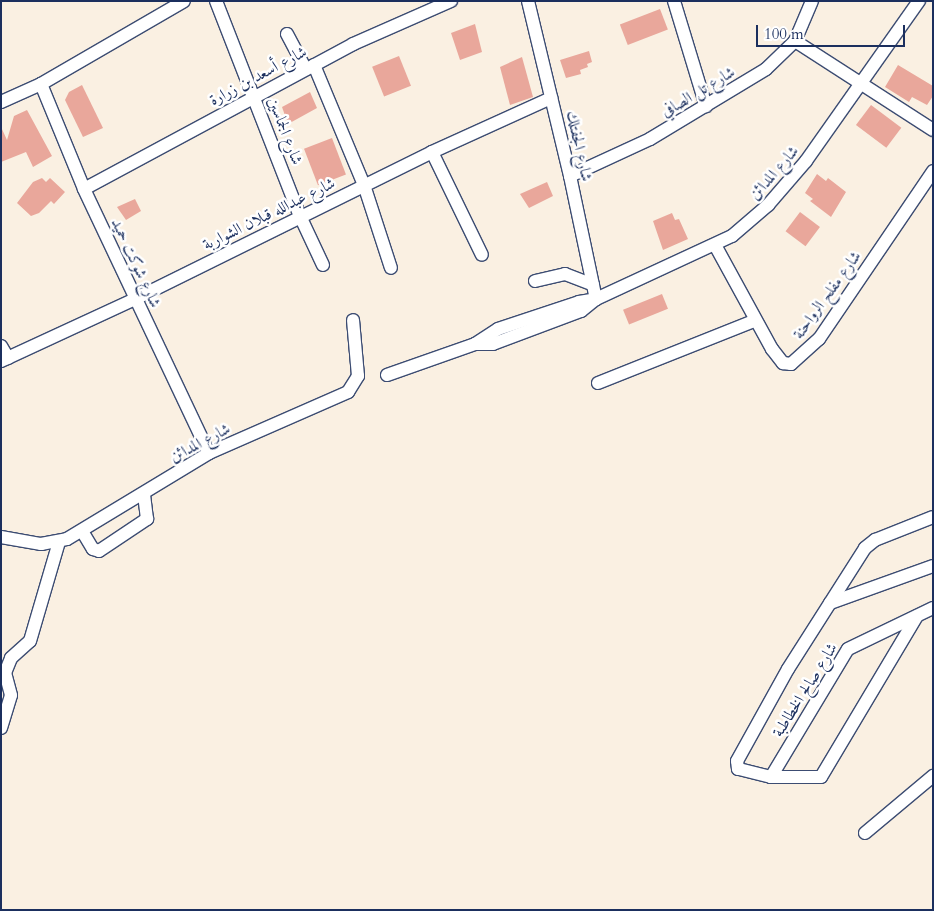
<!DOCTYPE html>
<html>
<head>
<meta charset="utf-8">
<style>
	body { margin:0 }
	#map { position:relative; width:934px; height:911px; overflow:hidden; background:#faf0e2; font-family:Cardo,Amiri,serif }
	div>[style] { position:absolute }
	.building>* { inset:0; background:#e9a79b; transform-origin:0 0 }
	.roads { filter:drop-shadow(1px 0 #3c4c72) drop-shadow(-1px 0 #3c4c72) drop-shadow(0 1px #3c4c72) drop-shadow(0 -1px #3c4c72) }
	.minor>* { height:12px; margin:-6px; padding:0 6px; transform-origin:6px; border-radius:6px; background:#fff }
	span { translate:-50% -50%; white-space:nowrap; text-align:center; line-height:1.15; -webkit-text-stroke:5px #fff; paint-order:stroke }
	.street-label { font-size:16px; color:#1b2f5e }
	.frame { position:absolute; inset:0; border:2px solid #1b2f5e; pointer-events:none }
	.scale { position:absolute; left:756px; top:25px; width:149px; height:22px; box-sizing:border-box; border:2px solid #1b2f5e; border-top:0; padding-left:6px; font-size:15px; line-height:18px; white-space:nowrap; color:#1b2f5e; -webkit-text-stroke:4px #fff; paint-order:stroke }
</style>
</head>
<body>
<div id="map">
	<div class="building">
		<i style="left:660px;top:9px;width:22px;height:43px;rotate:69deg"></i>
		<i style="clip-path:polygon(475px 24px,482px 52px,460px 60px,451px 33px)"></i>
		<i style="clip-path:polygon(589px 51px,592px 62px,587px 64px,588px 67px,580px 70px,581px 74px,566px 78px,560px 60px)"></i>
		<i style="left:399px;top:56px;width:32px;height:29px;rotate:68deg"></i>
		<i style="clip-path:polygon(522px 57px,533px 97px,510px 105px,500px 67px)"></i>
		<i style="clip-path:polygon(898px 65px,933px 86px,933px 96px,927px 105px,912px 97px,909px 102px,885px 87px)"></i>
		<i style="clip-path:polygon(82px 85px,103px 128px,83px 137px,65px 100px,69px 92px)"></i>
		<i style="clip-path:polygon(310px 92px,317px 108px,288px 124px,282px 107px)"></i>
		<i style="left:871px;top:105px;width:38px;height:25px;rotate:37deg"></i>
		<i style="clip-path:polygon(27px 110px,52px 156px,33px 167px,26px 152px,1px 162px,1px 127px,7px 140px,14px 116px)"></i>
		<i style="left:332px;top:138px;width:39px;height:30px;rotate:69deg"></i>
		<i style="clip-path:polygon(817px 174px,826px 181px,828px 178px,846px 192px,831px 217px,810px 201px,813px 199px,805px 193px)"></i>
		<i style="clip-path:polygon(42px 178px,46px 182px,50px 178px,65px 192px,54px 204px,51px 201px,39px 213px,31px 216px,17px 203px,33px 182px)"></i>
		<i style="clip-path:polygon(547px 182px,553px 196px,529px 208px,520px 194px)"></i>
		<i style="clip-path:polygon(135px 199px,141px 211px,126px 220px,117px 207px)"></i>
		<i style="left:800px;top:212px;width:25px;height:24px;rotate:37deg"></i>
		<i style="clip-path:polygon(672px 213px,675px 220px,679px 219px,688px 239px,663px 250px,653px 221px)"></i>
		<i style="left:662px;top:294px;width:16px;height:42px;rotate:68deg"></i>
	</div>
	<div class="roads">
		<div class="minor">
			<i style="left:216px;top:1px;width:231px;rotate:68.7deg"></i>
			<i style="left:300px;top:216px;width:54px;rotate:64.9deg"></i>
			<i style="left:528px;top:1px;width:180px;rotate:76.5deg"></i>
			<i style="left:570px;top:176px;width:126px;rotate:78.1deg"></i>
			<i style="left:674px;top:1px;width:110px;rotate:73.1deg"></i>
			<i style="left:287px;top:34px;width:40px;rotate:62deg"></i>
			<i style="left:795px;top:41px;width:164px;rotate:32.8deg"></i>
			<i style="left:314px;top:65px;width:130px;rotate:67.4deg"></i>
			<i style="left:364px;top:185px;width:87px;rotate:72deg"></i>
			<i style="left:41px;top:84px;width:113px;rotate:67.7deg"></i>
			<i style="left:84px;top:189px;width:292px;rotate:64.7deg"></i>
			<i style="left:1px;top:102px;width:44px;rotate:-24.2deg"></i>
			<i style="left:41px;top:84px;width:165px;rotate:-30.1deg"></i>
			<i style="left:432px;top:152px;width:114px;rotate:64.1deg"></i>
			<i style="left:570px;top:176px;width:88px;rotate:-24.8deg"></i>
			<i style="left:650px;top:139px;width:135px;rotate:-31.1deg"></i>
			<i style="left:766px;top:69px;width:40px;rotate:-44deg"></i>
			<i style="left:795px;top:41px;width:43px;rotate:-67deg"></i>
			<i style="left:84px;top:189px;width:306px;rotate:-28.3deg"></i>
			<i style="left:353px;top:44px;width:107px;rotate:-23.7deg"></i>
			<i style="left:715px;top:245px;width:119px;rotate:61.3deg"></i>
			<i style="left:772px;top:349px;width:18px;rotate:52deg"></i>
			<i style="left:783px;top:363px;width:8px;rotate:7deg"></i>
			<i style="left:791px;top:364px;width:38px;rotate:-42deg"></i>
			<i style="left:819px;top:339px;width:203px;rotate:-55.8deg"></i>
			<i style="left:535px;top:281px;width:31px;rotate:-13deg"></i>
			<i style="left:565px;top:274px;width:30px;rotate:21deg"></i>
			<i style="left:475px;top:344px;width:27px;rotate:-33deg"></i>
			<i style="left:498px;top:329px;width:85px;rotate:-18.4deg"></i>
			<i style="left:579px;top:302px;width:17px;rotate:-10deg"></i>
			<i style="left:1px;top:346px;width:14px;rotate:60deg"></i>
			<i style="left:1px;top:361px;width:148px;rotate:-24.8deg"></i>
			<i style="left:135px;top:299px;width:331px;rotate:-26.3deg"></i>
			<i style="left:432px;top:152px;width:131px;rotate:-24.4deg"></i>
			<i style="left:387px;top:375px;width:93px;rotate:-19.4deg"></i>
			<i style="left:475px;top:344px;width:18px"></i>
			<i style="left:493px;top:344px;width:94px;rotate:-20.6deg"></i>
			<i style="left:581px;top:311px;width:19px;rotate:-39deg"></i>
			<i style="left:596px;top:299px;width:150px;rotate:-24.9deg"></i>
			<i style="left:732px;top:236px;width:48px;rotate:-40.7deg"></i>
			<i style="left:768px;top:205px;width:58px;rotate:-49.2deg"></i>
			<i style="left:806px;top:161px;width:196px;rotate:-54.8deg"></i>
			<i style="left:598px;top:383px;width:168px;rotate:-21.7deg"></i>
			<i style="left:82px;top:531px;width:21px;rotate:59deg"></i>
			<i style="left:93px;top:549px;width:6px;rotate:18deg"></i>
			<i style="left:99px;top:551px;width:58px;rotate:-33.7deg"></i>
			<i style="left:147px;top:519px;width:25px;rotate:-97deg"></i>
			<i style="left:1px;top:537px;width:41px;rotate:9.9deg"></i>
			<i style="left:41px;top:544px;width:26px;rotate:-11deg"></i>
			<i style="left:67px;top:539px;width:166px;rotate:-31.2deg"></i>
			<i style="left:209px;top:453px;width:152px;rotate:-23.7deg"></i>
			<i style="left:348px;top:392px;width:19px;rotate:-58deg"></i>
			<i style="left:358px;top:376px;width:56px;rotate:-95.1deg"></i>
			<i style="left:830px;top:603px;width:109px;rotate:-19.8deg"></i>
			<i style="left:917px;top:616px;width:187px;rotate:120.8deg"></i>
			<i style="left:821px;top:777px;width:50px;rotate:180deg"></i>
			<i style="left:771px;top:777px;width:34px;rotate:-166deg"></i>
			<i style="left:738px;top:769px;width:8px;rotate:-97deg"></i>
			<i style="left:737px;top:761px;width:105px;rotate:-61deg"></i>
			<i style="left:788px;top:669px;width:143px;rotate:-57.5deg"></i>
			<i style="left:865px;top:548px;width:13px;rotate:-39deg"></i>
			<i style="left:875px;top:540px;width:62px;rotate:-21.6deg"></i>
			<i style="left:1px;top:728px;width:34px;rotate:-73deg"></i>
			<i style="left:11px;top:695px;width:23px;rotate:-105deg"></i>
			<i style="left:5px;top:673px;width:16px;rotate:-68deg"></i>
			<i style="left:11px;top:658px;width:25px;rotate:-42deg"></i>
			<i style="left:30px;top:641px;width:103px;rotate:-73.7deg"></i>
			<i style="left:771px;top:777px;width:149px;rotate:-59deg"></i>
			<i style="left:848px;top:649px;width:94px;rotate:-25.8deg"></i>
			<i style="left:865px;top:833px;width:89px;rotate:-40deg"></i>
		</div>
	</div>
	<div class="street-label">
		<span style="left:258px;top:76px;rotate:-28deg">شارع أسعد بن زرارة</span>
		<span style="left:698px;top:92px;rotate:-31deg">شارع تل الصافي</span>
		<span style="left:285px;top:131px;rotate:69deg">شارع الجماسين</span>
		<span style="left:579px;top:146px;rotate:77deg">شارع الجفتلك</span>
		<span style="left:774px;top:173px;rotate:-49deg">شارع المدائن</span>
		<span style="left:269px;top:214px;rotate:-26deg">شارع عبدالله قبلان الشواربة</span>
		<span style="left:136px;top:263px;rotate:65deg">شارع شوكت حميد</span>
		<span style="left:827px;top:295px;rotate:-54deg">شارع مفلح الرواحنة</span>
		<span style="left:200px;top:443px;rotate:-28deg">شارع المدائن</span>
		<span style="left:805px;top:690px;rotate:-58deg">شارع صالح الخطاطبة</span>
	</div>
	<div class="frame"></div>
	<div class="scale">100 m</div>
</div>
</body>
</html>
